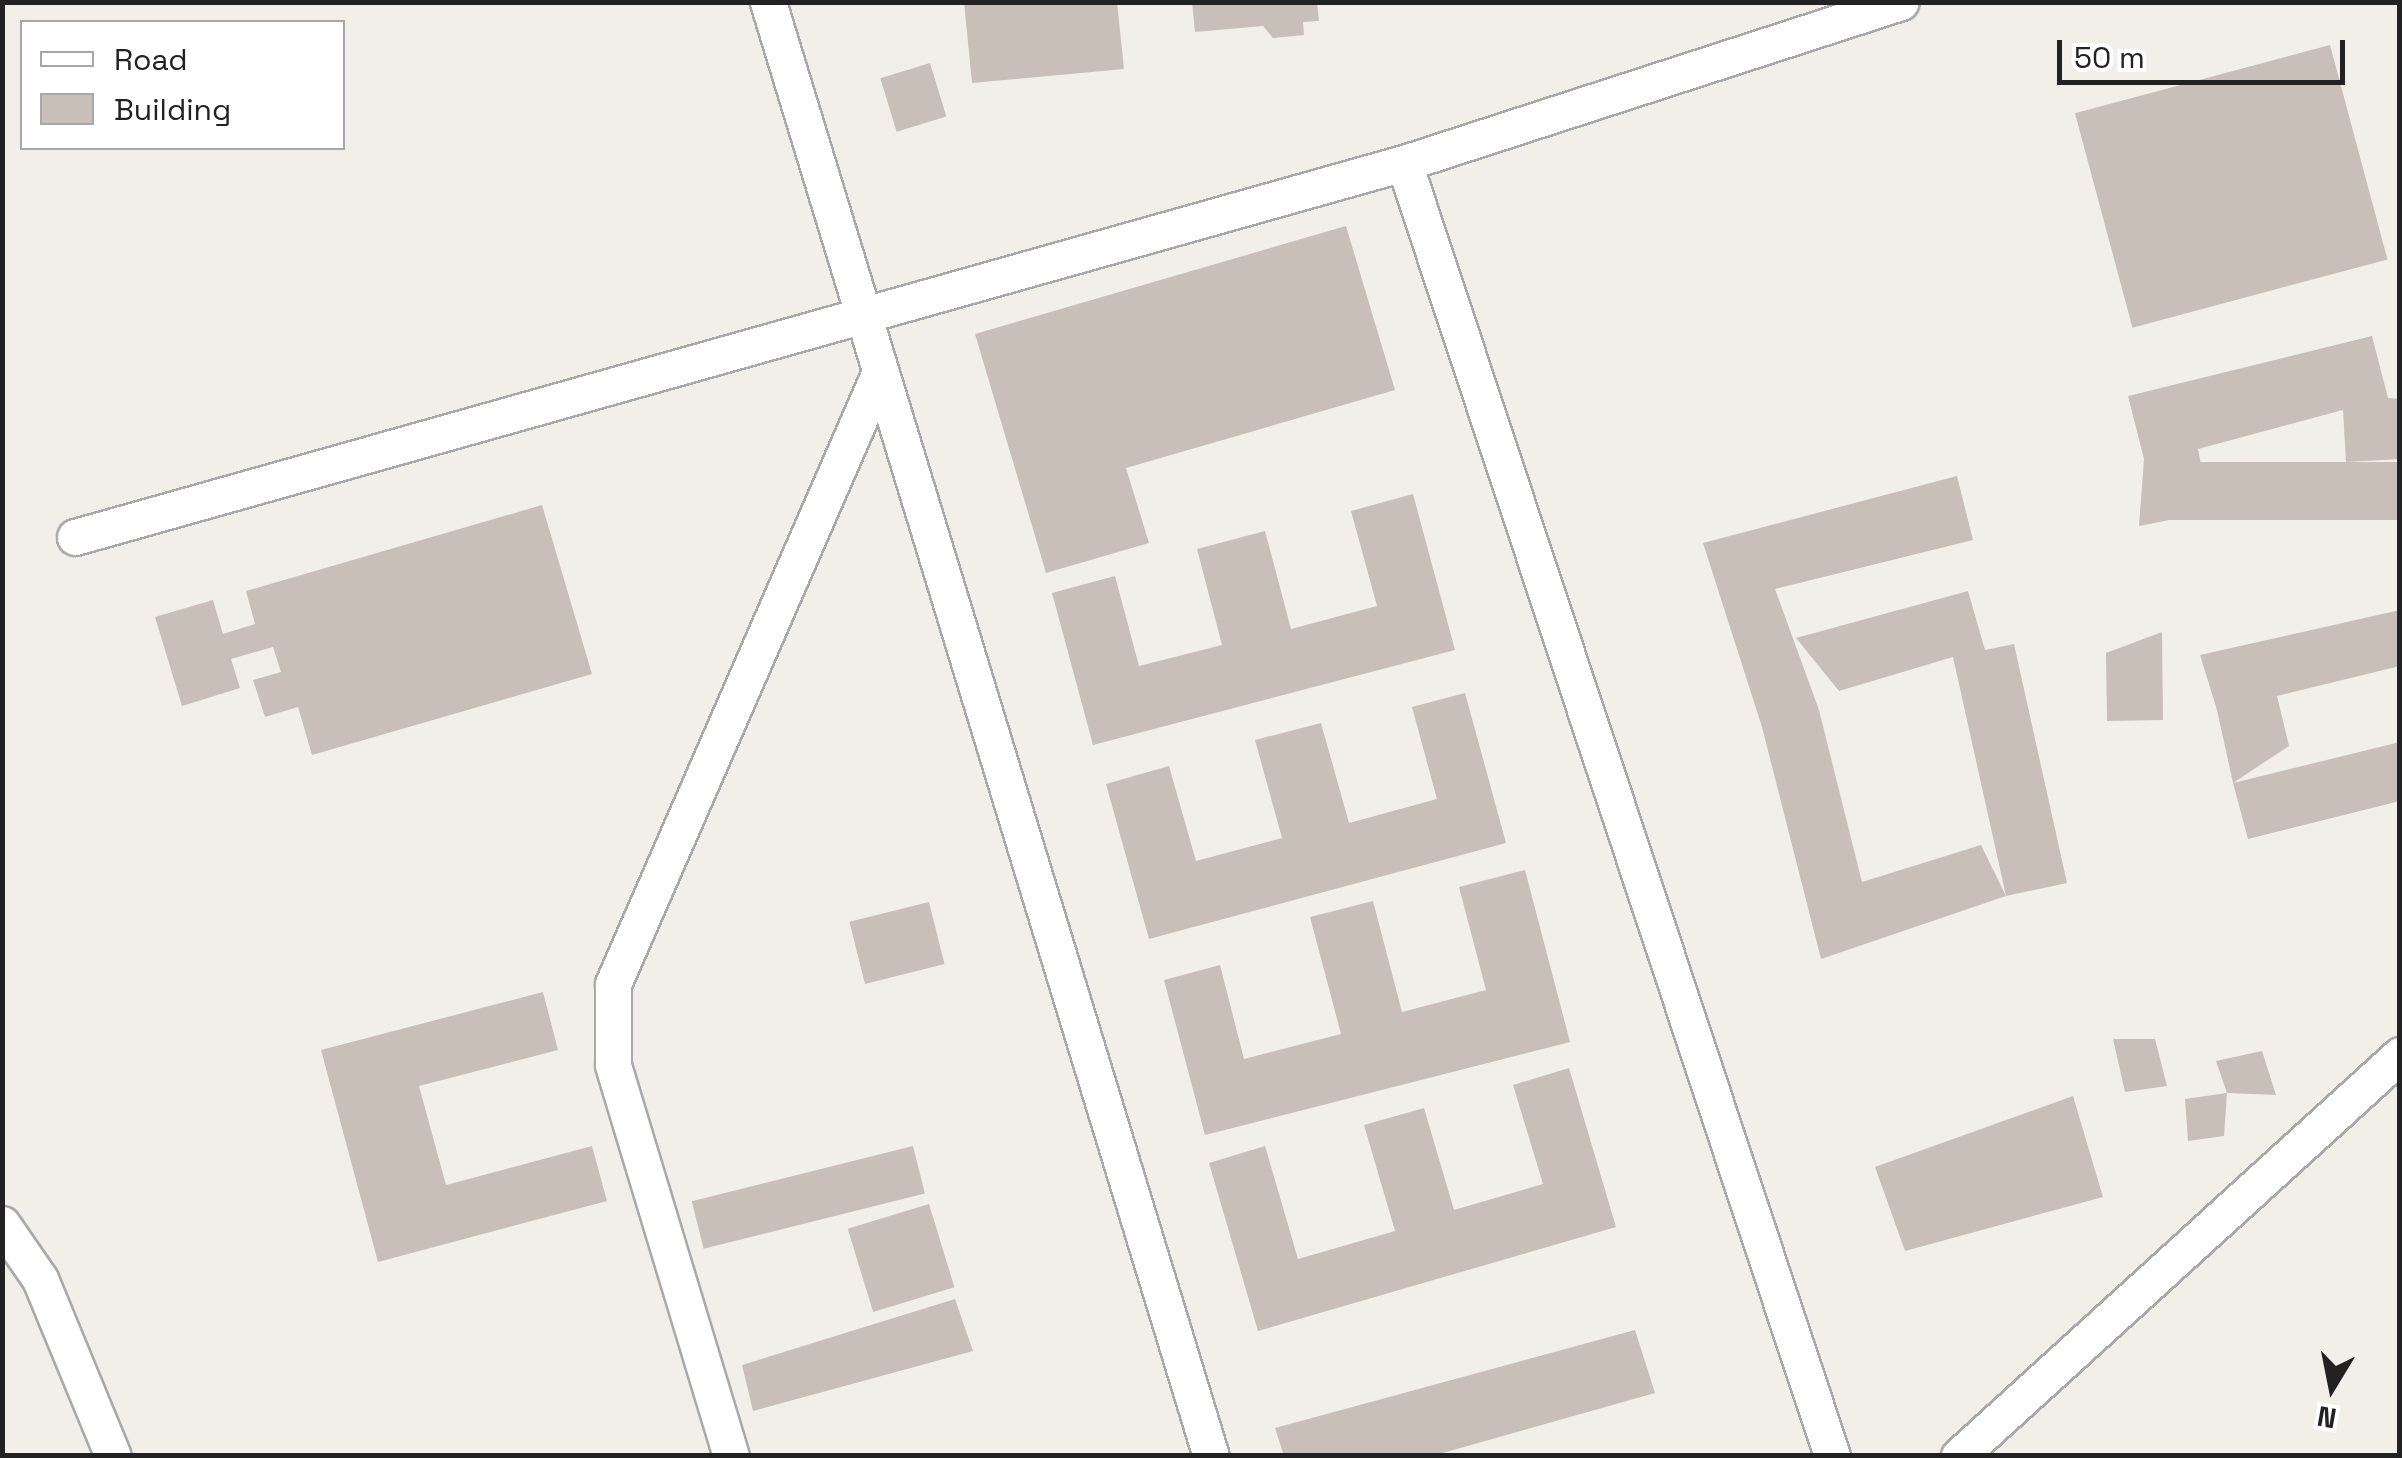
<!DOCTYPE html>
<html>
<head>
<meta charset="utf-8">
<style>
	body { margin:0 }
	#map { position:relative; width:2402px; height:1458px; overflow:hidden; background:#f2efe9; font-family:"Space Grotesk",sans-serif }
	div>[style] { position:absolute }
	.building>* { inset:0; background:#c7bfb8; transform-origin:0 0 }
	.roads { filter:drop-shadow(2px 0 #a9a9a9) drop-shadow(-2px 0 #a9a9a9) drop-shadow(0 2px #a9a9a9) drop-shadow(0 -2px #a9a9a9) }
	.minor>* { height:35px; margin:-17.5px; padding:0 17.5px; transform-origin:17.5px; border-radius:17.5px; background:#fff }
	span { translate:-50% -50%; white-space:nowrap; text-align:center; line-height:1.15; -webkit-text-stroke:8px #fff; paint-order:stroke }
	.frame { position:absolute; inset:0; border:5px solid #222; pointer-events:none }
	.legend { position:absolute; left:20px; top:20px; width:325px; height:130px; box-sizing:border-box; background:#fff; border:2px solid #a7a7a7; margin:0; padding:12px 18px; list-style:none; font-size:30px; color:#222 }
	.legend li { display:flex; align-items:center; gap:20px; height:50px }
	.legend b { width:50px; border:2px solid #a7a7a7 }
	.north { position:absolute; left:2282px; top:1338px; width:100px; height:100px; -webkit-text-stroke:8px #fff; paint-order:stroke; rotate:190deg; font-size:28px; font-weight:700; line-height:40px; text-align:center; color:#222 }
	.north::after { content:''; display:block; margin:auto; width:35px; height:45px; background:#222; clip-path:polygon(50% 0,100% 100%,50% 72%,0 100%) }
	.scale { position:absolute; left:2057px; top:40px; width:288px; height:45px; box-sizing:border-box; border:5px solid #222; border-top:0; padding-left:12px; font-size:30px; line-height:35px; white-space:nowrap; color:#222; -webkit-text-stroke:8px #fff; paint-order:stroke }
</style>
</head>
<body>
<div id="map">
	<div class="building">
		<i style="clip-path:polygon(964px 2px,1117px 2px,1124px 69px,972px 83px)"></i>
		<i style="clip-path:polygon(1192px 2px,1317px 2px,1319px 21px,1303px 22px,1304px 35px,1273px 38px,1263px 26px,1195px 32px)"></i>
		<i style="left:2330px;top:45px;width:222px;height:264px;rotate:75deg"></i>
		<i style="left:930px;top:63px;width:56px;height:52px;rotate:73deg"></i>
		<i style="clip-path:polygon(1346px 226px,1395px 390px,1126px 468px,1149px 543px,1046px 573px,975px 334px)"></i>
		<i style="clip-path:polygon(2372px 336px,2388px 398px,2400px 399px,2400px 459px,2346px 462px,2343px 410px,2198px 449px,2210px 512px,2139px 526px,2144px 459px,2128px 396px)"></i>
		<i style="left:2400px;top:462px;width:58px;height:244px;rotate:90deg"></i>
		<i style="clip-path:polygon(1957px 476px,1973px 540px,1775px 589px,1819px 710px,1862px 882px,1981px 845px,2006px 896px,1821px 959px,1762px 727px,1703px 543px)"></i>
		<i style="clip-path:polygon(1413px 494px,1455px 650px,1093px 745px,1052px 593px,1115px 576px,1139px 666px,1222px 645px,1197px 549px,1265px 531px,1291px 629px,1377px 606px,1351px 511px)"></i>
		<i style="clip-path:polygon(542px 505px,592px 674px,312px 755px,298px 707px,265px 717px,253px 680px,281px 672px,273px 647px,231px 659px,240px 688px,182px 706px,155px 617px,213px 600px,223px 634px,255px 624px,246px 591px)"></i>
		<i style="clip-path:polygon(1968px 591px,1985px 650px,2014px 644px,2067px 883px,2006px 896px,1953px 657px,1839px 691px,1796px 638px)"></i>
		<i style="clip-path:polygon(2400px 610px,2400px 666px,2277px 696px,2289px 746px,2233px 783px,2400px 742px,2400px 801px,2248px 839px,2233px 783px,2217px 710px,2200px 655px)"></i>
		<i style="clip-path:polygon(2162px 632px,2163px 720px,2107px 721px,2106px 653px)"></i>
		<i style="clip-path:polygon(1465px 693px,1506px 843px,1149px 939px,1106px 784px,1169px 766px,1196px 861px,1282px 838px,1255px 740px,1321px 723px,1349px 823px,1437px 799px,1412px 707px)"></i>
		<i style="clip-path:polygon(1525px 870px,1570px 1042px,1205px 1135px,1164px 980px,1220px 965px,1244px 1059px,1341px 1034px,1310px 917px,1373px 901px,1402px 1012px,1486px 990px,1459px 887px)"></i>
		<i style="left:929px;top:902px;width:64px;height:82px;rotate:76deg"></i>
		<i style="clip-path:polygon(543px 992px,558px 1050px,419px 1086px,446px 1185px,592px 1146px,607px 1201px,378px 1262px,321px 1050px)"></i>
		<i style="clip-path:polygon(2113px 1039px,2155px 1039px,2167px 1086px,2125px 1092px)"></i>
		<i style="clip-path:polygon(2262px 1051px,2276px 1095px,2227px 1093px,2216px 1061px)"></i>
		<i style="clip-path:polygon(1569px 1068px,1616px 1227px,1258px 1331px,1209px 1163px,1265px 1146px,1298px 1259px,1395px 1231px,1364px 1125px,1424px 1108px,1454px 1210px,1543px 1184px,1513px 1085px)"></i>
		<i style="clip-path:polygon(2227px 1093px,2224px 1136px,2188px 1141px,2185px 1099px)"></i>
		<i style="clip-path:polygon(2073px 1096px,2103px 1197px,1905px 1251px,1875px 1167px)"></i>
		<i style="left:913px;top:1146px;width:49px;height:228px;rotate:76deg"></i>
		<i style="left:929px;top:1204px;width:87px;height:85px;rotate:73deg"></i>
		<i style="clip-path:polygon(955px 1299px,973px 1351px,753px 1411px,742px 1365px)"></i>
		<i style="clip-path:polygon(1635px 1330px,1655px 1393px,1432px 1456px,1284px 1456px,1275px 1428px)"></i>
	</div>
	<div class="roads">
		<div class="minor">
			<i style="left:768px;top:2px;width:1520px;rotate:73.06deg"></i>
			<i style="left:1404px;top:163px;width:1362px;rotate:71.68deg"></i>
			<i style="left:75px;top:537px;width:1381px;rotate:-15.72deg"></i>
			<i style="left:1404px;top:163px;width:522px;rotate:-17.95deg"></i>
			<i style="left:2px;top:1224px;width:67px;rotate:55.4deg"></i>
			<i style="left:40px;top:1279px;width:191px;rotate:67.6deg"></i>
			<i style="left:731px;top:1456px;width:409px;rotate:-106.8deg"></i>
			<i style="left:613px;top:1064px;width:80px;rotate:-90deg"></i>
			<i style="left:613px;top:984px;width:668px;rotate:-66.43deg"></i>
			<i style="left:1959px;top:1456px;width:596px;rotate:-42.28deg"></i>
		</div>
	</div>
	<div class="frame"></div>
	<ul class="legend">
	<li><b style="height:12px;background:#fff"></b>Road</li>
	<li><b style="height:28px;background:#c7bfb8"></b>Building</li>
	</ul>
	<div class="north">N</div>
	<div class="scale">50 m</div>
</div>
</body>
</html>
